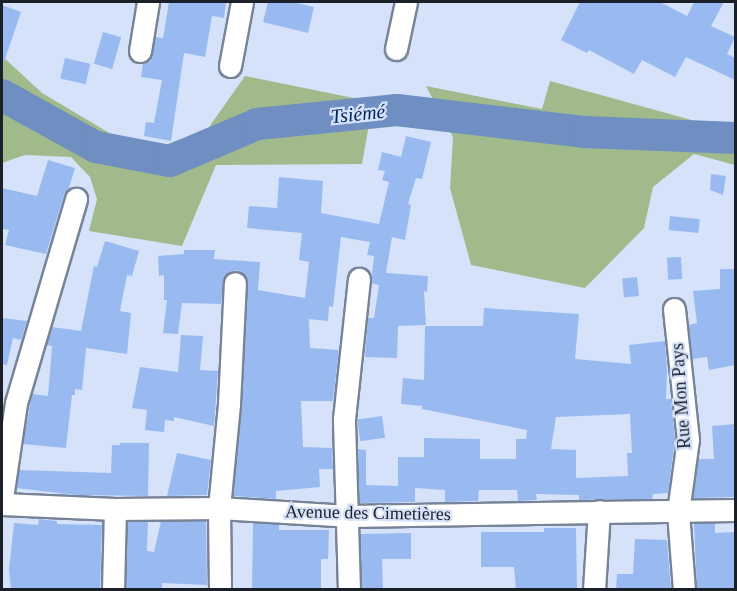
<!DOCTYPE html>
<html>
<head>
<meta charset="utf-8">
<style>
	body { margin:0 }
	#map { position:relative; width:737px; height:591px; overflow:hidden; background:#d5e2f9; font-family:Georgia,serif }
	div>[style] { position:absolute }
	.green>* { inset:0; background:#a0ba8b }
	.river>* { height:32px; margin:-16px; padding:0 16px; transform-origin:16px; border-radius:16px; background:#6f8ec2 }
	.building>* { inset:0; background:#99baf1; transform-origin:0 0 }
	.roads { filter:drop-shadow(2px 0 #778397) drop-shadow(-2px 0 #778397) drop-shadow(0 2px #778397) drop-shadow(0 -2px #778397) }
	.minor>* { height:21px; margin:-10.5px; padding:0 10.5px; transform-origin:10.5px; border-radius:10.5px; background:#fff }
	span { translate:-50% -50%; white-space:nowrap; text-align:center; line-height:1.15; -webkit-text-stroke:4.5px #d5e2f9; paint-order:stroke }
	.street-label { font-size:18px; color:#1b2028 }
	.water-label { font-size:20px; color:#012462; font-style:italic }
	.frame { position:absolute; inset:0; border:3px solid #1b2028; pointer-events:none }
</style>
</head>
<body>
<div id="map">
	<div class="green">
		<i style="clip-path:polygon(2px 56px,42px 93px,111px 134px,162px 146px,207px 130px,245px 76px,373px 102px,362px 164px,216px 165px,182px 246px,89px 231px,97px 199px,90px 177px,71px 157px,25px 155px,2px 163px)"></i>
		<i style="clip-path:polygon(550px 81px,735px 132px,735px 165px,694px 154px,653px 187px,644px 228px,585px 288px,471px 265px,450px 188px,453px 137px,426px 86px,542px 109px)"></i>
	</div>
	<div class="river">
		<i style="left:2px;top:95px;width:107px;rotate:29deg"></i>
		<i style="left:96px;top:147px;width:75px;rotate:10.7deg"></i>
		<i style="left:170px;top:161px;width:95px;rotate:-23deg"></i>
		<i style="left:257px;top:124px;width:141px;rotate:-5.7deg"></i>
		<i style="left:397px;top:110px;width:188px;rotate:6.7deg"></i>
		<i style="left:584px;top:132px;width:152px;rotate:2.3deg"></i>
	</div>
	<div class="building">
		<i style="clip-path:polygon(169px 2px,226px 2px,224px 18px,212px 16px,205px 57px,184px 53px,171px 141px,144px 136px,146px 122px,154px 123px,162px 80px,141px 77px,143px 63px,151px 61px,155px 37px,163px 38px)"></i>
		<i style="clip-path:polygon(268px 2px,293px 2px,314px 7px,308px 33px,263px 22px)"></i>
		<i style="clip-path:polygon(580px 2px,660px 2px,687px 16px,694px 2px,724px 2px,711px 26px,735px 37px,727px 54px,735px 58px,735px 80px,686px 57px,675px 77px,642px 60px,634px 74px,589px 50px,587px 53px,561px 40px)"></i>
		<i style="clip-path:polygon(2px 5px,21px 12px,4px 62px,2px 62px)"></i>
		<i style="left:103px;top:32px;width:19px;height:33px;rotate:16deg"></i>
		<i style="left:65px;top:58px;width:26px;height:21px;rotate:13deg"></i>
		<i style="clip-path:polygon(406px 136px,431px 142px,422px 179px,416px 178px,408px 204px,411px 205px,405px 240px,392px 237px,386px 273px,428px 276px,427px 292px,424px 291px,426px 325px,398px 326px,397px 358px,365px 357px,368px 318px,374px 318px,379px 285px,371px 283px,374px 256px,367px 255px,370px 242px,341px 237px,333px 307px,329px 306px,328px 321px,309px 319px,310px 348px,339px 350px,333px 401px,301px 401px,303px 447px,332px 448px,333px 469px,319px 469px,320px 487px,276px 491px,276px 499px,233px 496px,242px 405px,247px 278px,236px 270px,225px 276px,221px 304px,182px 303px,178px 334px,163px 333px,167px 300px,164px 300px,164px 275px,159px 276px,158px 256px,184px 254px,184px 250px,215px 250px,214px 259px,260px 262px,258px 290px,305px 298px,309px 262px,299px 260px,302px 233px,247px 228px,249px 206px,277px 208px,279px 177px,323px 181px,321px 213px,379px 224px,389px 182px,382px 180px,385px 171px,378px 170px,382px 152px,401px 157px)"></i>
		<i style="clip-path:polygon(48px 160px,75px 168px,69px 188px,64px 195px,46px 254px,5px 245px,9px 230px,2px 229px,2px 188px,37px 196px)"></i>
		<i style="clip-path:polygon(711px 174px,726px 176px,723px 195px,710px 190px)"></i>
		<i style="left:670px;top:216px;width:30px;height:14px;rotate:6deg"></i>
		<i style="clip-path:polygon(105px 241px,139px 251px,132px 276px,127px 275px,120px 311px,131px 313px,127px 354px,86px 348px,82px 390px,75px 389px,75px 395px,72px 395px,66px 448px,23px 444px,32px 394px,48px 396px,52px 346px,46px 345px,52px 327px,81px 331px,94px 266px,97px 267px)"></i>
		<i style="left:681px;top:257px;width:22px;height:14px;rotate:87deg"></i>
		<i style="clip-path:polygon(720px 269px,735px 269px,735px 365px,709px 370px,707px 357px,692px 359px,689px 325px,697px 323px,693px 291px,720px 289px)"></i>
		<i style="left:637px;top:277px;width:19px;height:15px;rotate:84deg"></i>
		<i style="clip-path:polygon(evenodd,484px 308px,579px 314px,575px 359px,631px 364px,629px 345px,665px 341px,667px 370px,666px 399px,671px 399px,675px 439px,668px 493px,653px 494px,652px 499px,579px 500px,579px 495px,536px 494px,537px 500px,518px 501px,517px 490px,479px 490px,478px 501px,445px 502px,445px 490px,415px 488px,415px 502px,359px 503px,358px 449px,366px 450px,366px 485px,398px 486px,398px 457px,424px 457px,424px 438px,480px 439px,480px 459px,516px 459px,516px 439px,526px 439px,527px 430px,422px 409px,422px 406px,401px 404px,403px 378px,424px 380px,425px 326px,483px 326px,484px 308px,630px 414px,632px 453px,627px 453px,628px 476px,576px 478px,576px 450px,551px 449px,556px 417px,630px 414px)"></i>
		<i style="clip-path:polygon(2px 318px,27px 321px,21px 340px,13px 338px,7px 365px,2px 364px)"></i>
		<i style="clip-path:polygon(181px 335px,203px 336px,200px 370px,218px 371px,214px 426px,174px 417px,174px 421px,165px 420px,164px 432px,145px 430px,147px 410px,132px 408px,140px 367px,178px 372px)"></i>
		<i style="left:382px;top:416px;width:22px;height:25px;rotate:82deg"></i>
		<i style="clip-path:polygon(735px 424px,735px 497px,693px 498px,698px 459px,714px 459px,712px 426px)"></i>
		<i style="clip-path:polygon(120px 443px,149px 443px,148px 496px,76px 495px,16px 488px,19px 470px,111px 473px,112px 445px,120px 445px)"></i>
		<i style="clip-path:polygon(177px 453px,211px 460px,207px 495px,167px 496px)"></i>
		<i style="clip-path:polygon(39px 519px,57px 521px,57px 524px,102px 525px,100px 590px,11px 590px,9px 570px,14px 523px,38px 525px)"></i>
		<i style="clip-path:polygon(148px 521px,147px 551px,154px 552px,161px 521px,206px 521px,207px 585px,162px 583px,162px 590px,126px 590px,127px 522px)"></i>
		<i style="clip-path:polygon(253px 523px,279px 524px,279px 530px,329px 530px,328px 559px,321px 559px,321px 590px,252px 590px)"></i>
		<i style="clip-path:polygon(694px 523px,715px 523px,715px 533px,735px 532px,735px 590px,697px 590px)"></i>
		<i style="clip-path:polygon(544px 528px,576px 528px,577px 588px,516px 590px,514px 567px,481px 567px,481px 532px,544px 532px)"></i>
		<i style="clip-path:polygon(411px 533px,411px 559px,382px 559px,383px 590px,362px 590px,360px 534px)"></i>
		<i style="clip-path:polygon(635px 539px,667px 540px,671px 590px,616px 590px,617px 574px,633px 574px)"></i>
	</div>
	<div class="roads">
		<div class="minor">
			<i style="left:396px;top:49px;width:48px;rotate:-78deg"></i>
			<i style="left:140px;top:51px;width:50px;rotate:-80.7deg"></i>
			<i style="left:230px;top:66px;width:65px;rotate:-79.4deg"></i>
			<i style="left:674px;top:309px;width:131px;rotate:83.9deg"></i>
			<i style="left:688px;top:439px;width:74px;rotate:97.8deg"></i>
			<i style="left:678px;top:512px;width:78px;rotate:85.6deg"></i>
			<i style="left:2px;top:498px;width:96px;rotate:-81.6deg"></i>
			<i style="left:16px;top:403px;width:213px;rotate:-73.6deg"></i>
			<i style="left:2px;top:504px;width:113px;rotate:2.5deg"></i>
			<i style="left:115px;top:509px;width:104px;rotate:-0.6deg"></i>
			<i style="left:219px;top:508px;width:129px;rotate:3.5deg"></i>
			<i style="left:348px;top:516px;width:388px;rotate:-0.9deg"></i>
			<i style="left:113px;top:590px;width:81px;rotate:-88.6deg"></i>
			<i style="left:220px;top:590px;width:82px;rotate:-90.7deg"></i>
			<i style="left:219px;top:508px;width:104px;rotate:-84.5deg"></i>
			<i style="left:229px;top:404px;width:121px;rotate:-87.2deg"></i>
			<i style="left:349px;top:590px;width:171px;rotate:-91.7deg"></i>
			<i style="left:344px;top:419px;width:141px;rotate:-83.9deg"></i>
			<i style="left:594px;top:590px;width:79px;rotate:-86.4deg"></i>
		</div>
	</div>
	<div class="street-label">
		<span style="left:681px;top:396px;rotate:-94deg">Rue Mon Pays</span>
		<span style="left:368px;top:513px;rotate:1deg">Avenue des Cimetières</span>
	</div>
	<div class="water-label">
		<span style="left:358px;top:114px;rotate:-6deg">Tsiémé</span>
	</div>
	<div class="frame"></div>
</div>
</body>
</html>
